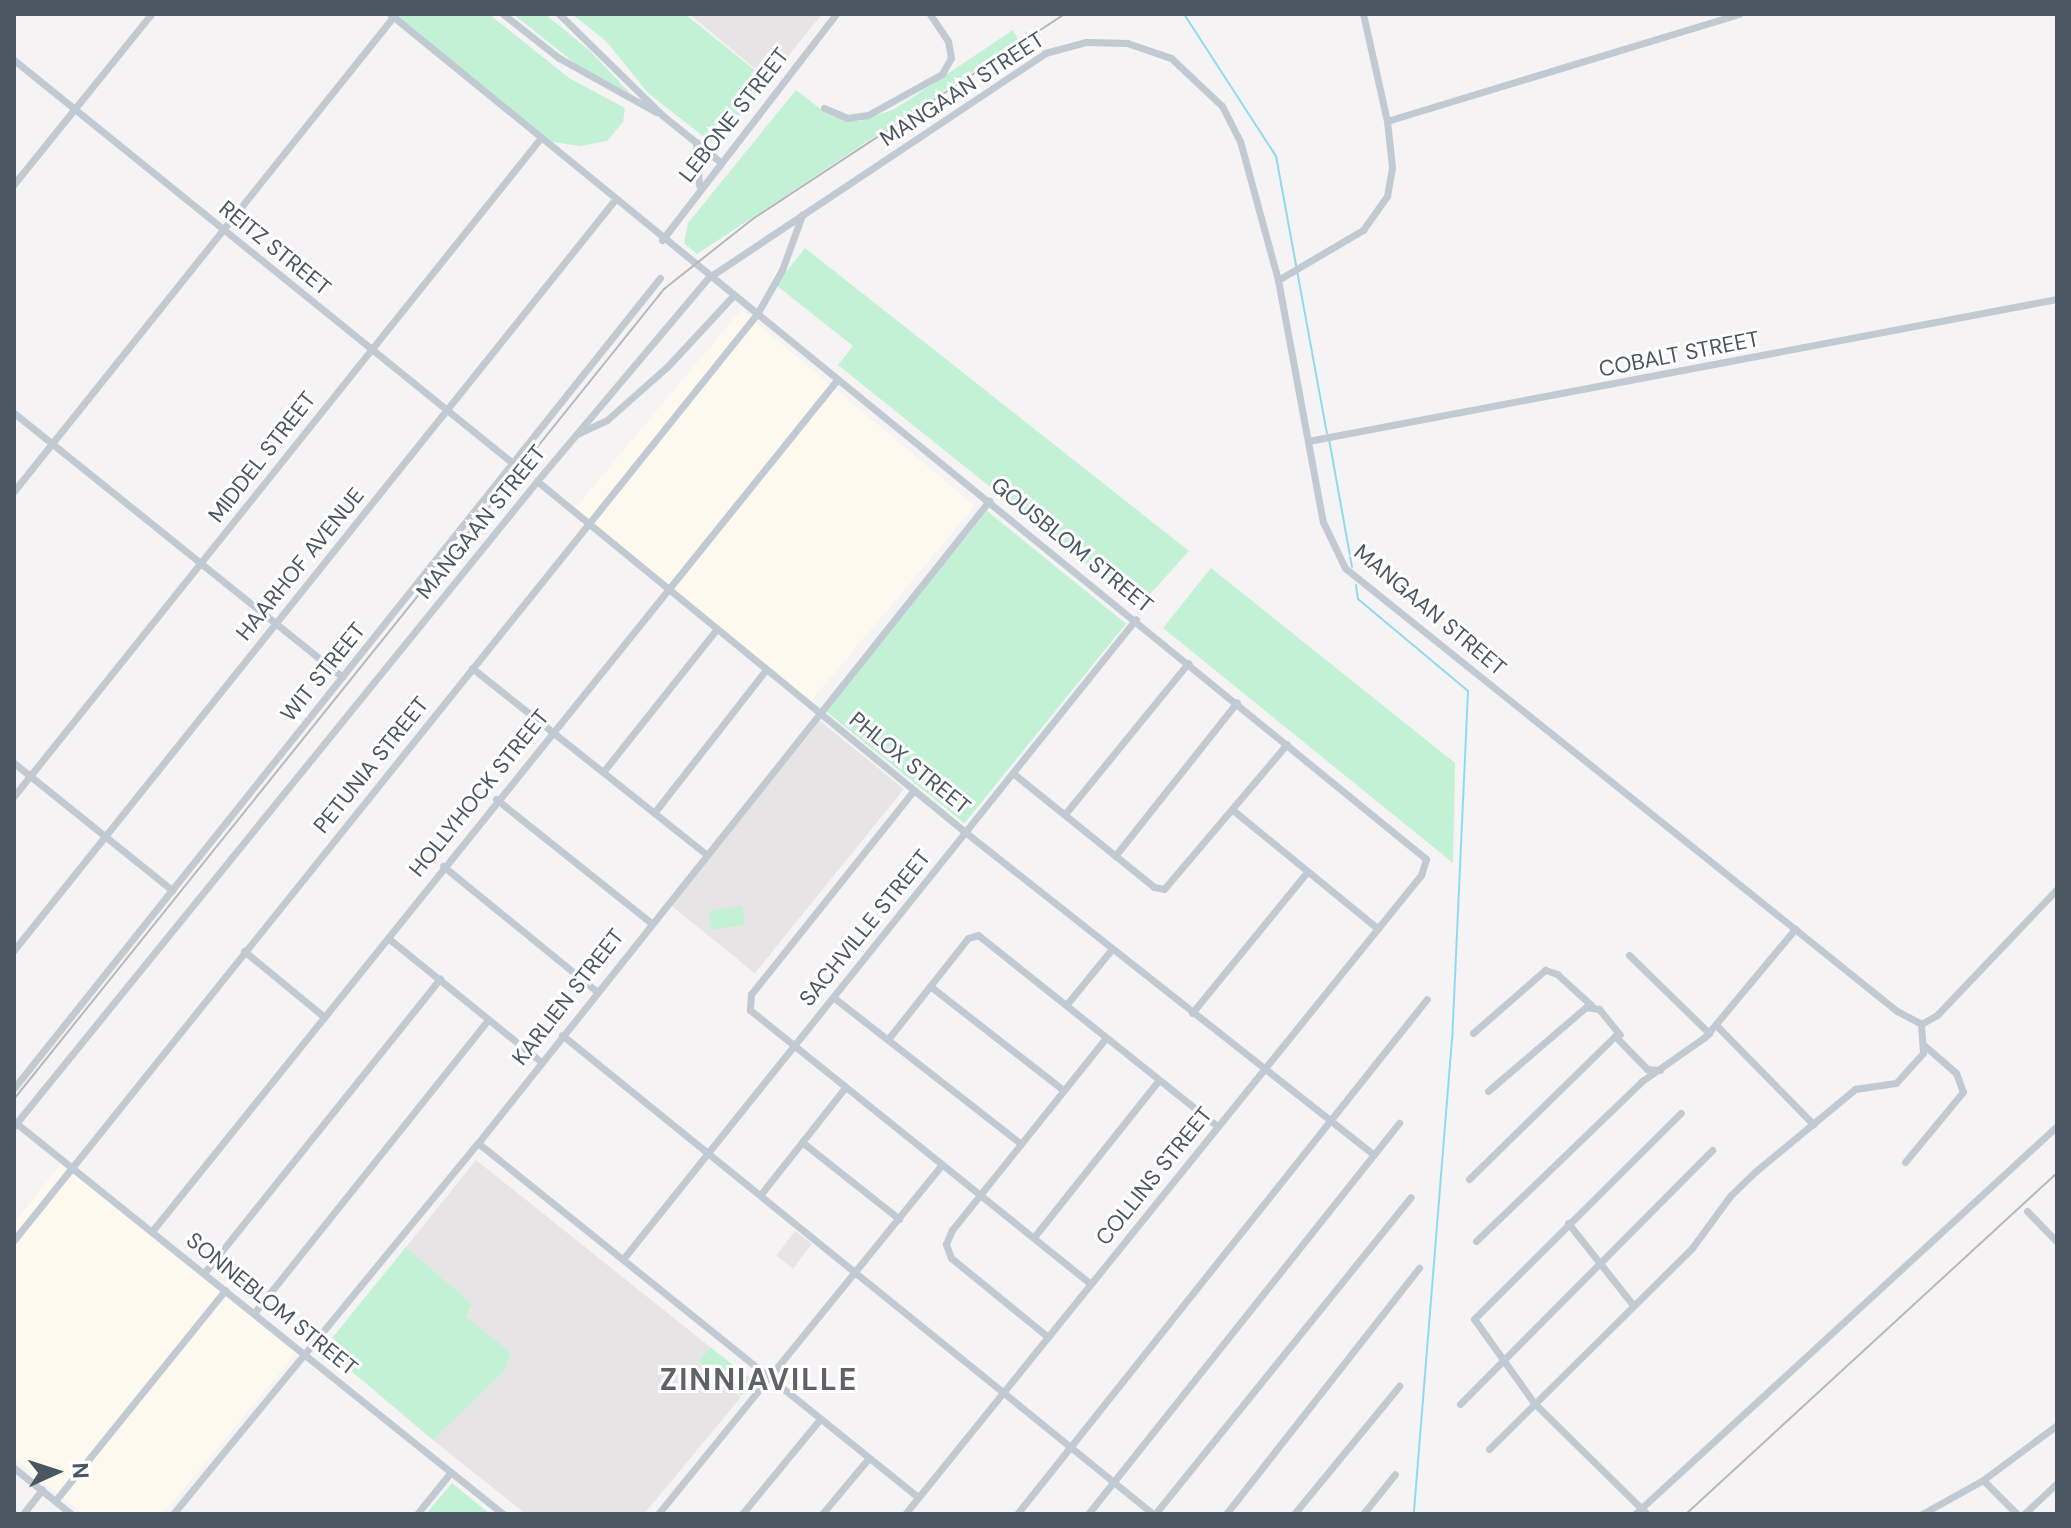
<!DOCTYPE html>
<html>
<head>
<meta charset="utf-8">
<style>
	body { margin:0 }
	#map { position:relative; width:2071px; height:1528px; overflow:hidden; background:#f5f3f3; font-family:"DM Sans",sans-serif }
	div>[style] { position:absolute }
	.commercial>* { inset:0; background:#fdf9ef; transform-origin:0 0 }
	.education>* { inset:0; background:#e6e4e5; transform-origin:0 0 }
	.green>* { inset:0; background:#c3f1d5; transform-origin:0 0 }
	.stream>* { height:2px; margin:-1px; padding:0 1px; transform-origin:1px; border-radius:1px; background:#90daee }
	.minor>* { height:7px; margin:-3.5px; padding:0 3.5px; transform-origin:3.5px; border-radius:3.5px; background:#c1cad2 }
	.rail>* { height:2px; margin:-1px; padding:0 1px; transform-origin:1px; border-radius:1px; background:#b5b8bd }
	span { translate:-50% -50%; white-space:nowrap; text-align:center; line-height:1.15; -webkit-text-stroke:6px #fff; paint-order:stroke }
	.street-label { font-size:22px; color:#4a5661 }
	.district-label { font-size:30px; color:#5f6368; font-weight:700; letter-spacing:2px }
	.frame { position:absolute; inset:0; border:16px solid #4a5661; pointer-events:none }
	.north { position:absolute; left:16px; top:1432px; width:80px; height:80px; -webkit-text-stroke:6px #fff; paint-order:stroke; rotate:87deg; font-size:22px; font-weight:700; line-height:32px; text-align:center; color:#4a5661 }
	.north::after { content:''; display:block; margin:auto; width:28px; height:36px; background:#4a5661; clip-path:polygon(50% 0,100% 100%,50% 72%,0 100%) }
</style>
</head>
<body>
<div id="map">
	<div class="commercial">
		<i style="left:741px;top:310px;width:305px;height:258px;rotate:40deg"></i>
		<i style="clip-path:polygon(61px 1164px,296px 1353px,163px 1514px,83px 1514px,14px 1458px,14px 1223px)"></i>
	</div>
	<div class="education">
		<i style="clip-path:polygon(689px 14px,822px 14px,769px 80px)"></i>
		<i style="left:820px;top:721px;width:108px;height:237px;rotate:39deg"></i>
		<i style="clip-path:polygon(476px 1160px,710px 1347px,698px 1362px,741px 1397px,644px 1514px,526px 1514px,433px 1440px,504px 1370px,466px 1317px,472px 1304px,406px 1247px)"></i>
		<i style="left:795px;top:1231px;width:21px;height:31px;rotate:37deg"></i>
	</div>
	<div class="green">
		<i style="clip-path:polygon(393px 14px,489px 14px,569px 78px,625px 108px,623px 122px,607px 141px,580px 146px,553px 142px)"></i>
		<i style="clip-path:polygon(513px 14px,545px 14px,589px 50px,631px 94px,577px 65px)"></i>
		<i style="clip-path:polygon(572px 14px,685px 14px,768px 81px,721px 139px,709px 141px,648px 93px,606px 41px)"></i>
		<i style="clip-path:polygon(1013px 30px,1019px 41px,697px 254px,684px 243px,688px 223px,796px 90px,827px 114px,859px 121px,895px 109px)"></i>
		<i style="clip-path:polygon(805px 248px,1189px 551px,1150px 594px,1131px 600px,838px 365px,853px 346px,776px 285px)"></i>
		<i style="left:987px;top:511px;width:179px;height:257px;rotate:39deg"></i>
		<i style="clip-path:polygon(1211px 568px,1455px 763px,1453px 863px,1163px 628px)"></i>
		<i style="left:742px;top:906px;width:19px;height:34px;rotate:81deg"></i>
		<i style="clip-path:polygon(406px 1247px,472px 1304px,466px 1317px,511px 1353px,505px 1370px,433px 1440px,324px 1348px)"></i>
		<i style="left:710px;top:1347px;width:55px;height:19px;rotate:38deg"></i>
		<i style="clip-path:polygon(452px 1483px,490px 1514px,426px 1514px)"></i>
	</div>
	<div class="stream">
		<i style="left:1184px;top:14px;width:169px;rotate:57.1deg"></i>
		<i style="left:1276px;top:156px;width:282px;rotate:79.6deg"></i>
		<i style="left:1329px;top:439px;width:130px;rotate:79.8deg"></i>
		<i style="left:1356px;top:585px;width:14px;rotate:82deg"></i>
		<i style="left:1358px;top:599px;width:143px;rotate:39.9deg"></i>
		<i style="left:1468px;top:691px;width:348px;rotate:92.6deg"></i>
		<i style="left:1452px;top:1039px;width:477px;rotate:94.6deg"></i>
	</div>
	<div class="minor">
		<i style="left:390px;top:14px;width:1337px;rotate:39.2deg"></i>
		<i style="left:1426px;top:859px;width:17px;rotate:107deg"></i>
		<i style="left:1421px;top:875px;width:821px;rotate:128.92deg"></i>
		<i style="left:503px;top:14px;width:71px;rotate:38.2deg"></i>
		<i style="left:559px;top:58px;width:111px;rotate:29.1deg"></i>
		<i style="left:559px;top:14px;width:144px;rotate:44.4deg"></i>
		<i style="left:662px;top:115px;width:73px;rotate:38.9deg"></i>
		<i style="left:14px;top:60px;width:643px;rotate:38.94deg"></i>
		<i style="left:824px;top:108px;width:25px;rotate:23deg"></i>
		<i style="left:847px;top:118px;width:21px;rotate:-8deg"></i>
		<i style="left:868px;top:115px;width:85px;rotate:-29deg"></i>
		<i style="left:942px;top:74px;width:18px;rotate:-61deg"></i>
		<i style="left:951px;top:58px;width:17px;rotate:-100deg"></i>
		<i style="left:948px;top:41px;width:32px;rotate:-124deg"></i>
		<i style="left:1387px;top:121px;width:368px;rotate:-16.9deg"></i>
		<i style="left:696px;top:142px;width:43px;rotate:86deg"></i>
		<i style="left:14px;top:184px;width:218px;rotate:-51.1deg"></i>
		<i style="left:662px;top:240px;width:285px;rotate:-52.4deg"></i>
		<i style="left:1278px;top:280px;width:99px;rotate:-30.5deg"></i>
		<i style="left:1363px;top:230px;width:42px;rotate:-54.8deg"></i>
		<i style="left:1387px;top:196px;width:29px;rotate:-80deg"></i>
		<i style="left:1392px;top:167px;width:46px;rotate:-96.2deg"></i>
		<i style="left:1387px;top:121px;width:110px;rotate:-102.6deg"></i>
		<i style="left:14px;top:413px;width:421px;rotate:38.8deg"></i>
		<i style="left:577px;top:434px;width:33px;rotate:-25deg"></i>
		<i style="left:607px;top:420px;width:80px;rotate:-41.5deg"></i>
		<i style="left:667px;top:367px;width:97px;rotate:-47.1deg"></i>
		<i style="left:1308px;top:441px;width:762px;rotate:-10.74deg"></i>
		<i style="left:537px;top:481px;width:554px;rotate:39.35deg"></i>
		<i style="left:965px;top:832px;width:520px;rotate:38.28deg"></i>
		<i style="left:14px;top:491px;width:607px;rotate:-51.35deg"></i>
		<i style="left:472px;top:668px;width:299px;rotate:38.5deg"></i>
		<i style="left:14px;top:763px;width:203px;rotate:38.8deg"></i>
		<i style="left:603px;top:772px;width:181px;rotate:-51.5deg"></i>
		<i style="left:1014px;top:774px;width:180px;rotate:38.9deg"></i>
		<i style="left:1154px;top:887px;width:10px;rotate:11deg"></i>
		<i style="left:1164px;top:889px;width:190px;rotate:-49.7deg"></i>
		<i style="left:914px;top:790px;width:261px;rotate:128.6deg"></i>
		<i style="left:751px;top:994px;width:16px;rotate:94deg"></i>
		<i style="left:750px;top:1010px;width:436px;rotate:38.8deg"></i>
		<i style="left:14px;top:796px;width:840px;rotate:-51.33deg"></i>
		<i style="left:496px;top:799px;width:197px;rotate:38.6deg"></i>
		<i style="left:1234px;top:811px;width:186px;rotate:39.3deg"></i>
		<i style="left:654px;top:813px;width:180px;rotate:-52deg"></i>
		<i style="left:1065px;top:814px;width:195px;rotate:-50.8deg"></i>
		<i style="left:1115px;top:856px;width:196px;rotate:-51.6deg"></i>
		<i style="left:443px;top:866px;width:198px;rotate:39.2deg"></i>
		<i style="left:388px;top:938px;width:196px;rotate:39deg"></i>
		<i style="left:14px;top:950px;width:958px;rotate:-51.31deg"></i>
		<i style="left:244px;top:951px;width:101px;rotate:39.4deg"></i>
		<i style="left:1629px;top:955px;width:112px;rotate:44.3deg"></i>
		<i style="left:930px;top:986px;width:169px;rotate:38deg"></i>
		<i style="left:833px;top:997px;width:237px;rotate:38deg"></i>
		<i style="left:1067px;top:1004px;width:70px;rotate:-50.8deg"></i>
		<i style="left:1192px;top:1013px;width:182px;rotate:-50.8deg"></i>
		<i style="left:1921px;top:1024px;width:18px;rotate:-29deg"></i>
		<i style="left:1937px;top:1015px;width:174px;rotate:-46.4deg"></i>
		<i style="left:1716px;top:1025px;width:139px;rotate:45.6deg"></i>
		<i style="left:1473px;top:1033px;width:96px;rotate:-41.2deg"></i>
		<i style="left:1545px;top:970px;width:13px;rotate:18deg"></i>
		<i style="left:1557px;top:974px;width:47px;rotate:42.4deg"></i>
		<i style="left:562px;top:1035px;width:761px;rotate:39.02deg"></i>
		<i style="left:889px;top:1038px;width:127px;rotate:-51.7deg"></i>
		<i style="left:968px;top:938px;width:10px;rotate:-17deg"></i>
		<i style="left:978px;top:935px;width:306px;rotate:38.6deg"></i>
		<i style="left:14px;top:1088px;width:1036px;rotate:-51.43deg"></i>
		<i style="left:1488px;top:1091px;width:129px;rotate:-40.6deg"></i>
		<i style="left:1586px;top:1007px;width:13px;rotate:9deg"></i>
		<i style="left:1599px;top:1009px;width:33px;rotate:51deg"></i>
		<i style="left:16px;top:1123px;width:625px;rotate:38.76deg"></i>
		<i style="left:14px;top:1126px;width:830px;rotate:-50.96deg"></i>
		<i style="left:537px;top:481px;width:265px;rotate:-49.9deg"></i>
		<i style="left:708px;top:278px;width:405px;rotate:-33.7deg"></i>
		<i style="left:1045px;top:53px;width:42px;rotate:-15deg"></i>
		<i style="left:1086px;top:42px;width:41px;rotate:1.4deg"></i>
		<i style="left:1127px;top:43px;width:46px;rotate:18.8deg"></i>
		<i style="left:1171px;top:58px;width:70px;rotate:43.3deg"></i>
		<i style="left:1222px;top:106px;width:39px;rotate:63deg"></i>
		<i style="left:1240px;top:141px;width:144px;rotate:74.7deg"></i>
		<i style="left:1278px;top:280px;width:246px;rotate:79.5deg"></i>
		<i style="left:1323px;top:522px;width:51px;rotate:64.4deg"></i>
		<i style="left:1345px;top:568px;width:708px;rotate:38.75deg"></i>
		<i style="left:1897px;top:1011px;width:27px;rotate:28deg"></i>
		<i style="left:802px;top:1142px;width:124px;rotate:38.4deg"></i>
		<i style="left:478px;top:1143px;width:565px;rotate:38.82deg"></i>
		<i style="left:1905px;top:1162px;width:91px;rotate:-50.4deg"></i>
		<i style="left:1963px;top:1092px;width:20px;rotate:-110deg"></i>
		<i style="left:1956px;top:1073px;width:41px;rotate:-138.9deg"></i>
		<i style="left:1469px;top:1179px;width:204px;rotate:-44.4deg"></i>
		<i style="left:1615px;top:1036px;width:46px;rotate:45.9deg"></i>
		<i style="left:1647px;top:1069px;width:13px;rotate:4deg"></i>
		<i style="left:761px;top:1194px;width:134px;rotate:-51.7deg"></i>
		<i style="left:2027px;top:1211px;width:43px;rotate:45.9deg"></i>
		<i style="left:1568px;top:1223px;width:105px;rotate:51.6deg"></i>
		<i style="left:153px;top:1230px;width:1091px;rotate:-51.18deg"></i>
		<i style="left:1034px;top:1237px;width:199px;rotate:-51.5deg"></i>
		<i style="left:14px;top:1240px;width:1187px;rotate:-51.26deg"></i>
		<i style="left:757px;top:314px;width:51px;rotate:-60.4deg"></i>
		<i style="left:782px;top:270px;width:59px;rotate:-70deg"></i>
		<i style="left:1476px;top:1241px;width:231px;rotate:-43.9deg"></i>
		<i style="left:1642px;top:1081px;width:77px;rotate:-34.9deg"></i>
		<i style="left:1705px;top:1037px;width:141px;rotate:-50.2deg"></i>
		<i style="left:623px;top:1259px;width:820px;rotate:-51.29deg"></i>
		<i style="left:205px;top:1272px;width:376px;rotate:-51.3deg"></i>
		<i style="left:254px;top:1313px;width:375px;rotate:-51.4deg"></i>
		<i style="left:1048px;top:1337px;width:125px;rotate:-140.8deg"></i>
		<i style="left:951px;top:1258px;width:15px;rotate:-110deg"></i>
		<i style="left:946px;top:1244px;width:15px;rotate:-67deg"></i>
		<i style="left:952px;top:1230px;width:246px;rotate:-51.3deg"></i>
		<i style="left:1460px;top:1404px;width:358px;rotate:-45.2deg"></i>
		<i style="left:1489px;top:1449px;width:286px;rotate:-44.7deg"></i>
		<i style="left:1692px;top:1248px;width:64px;rotate:-53.8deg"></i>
		<i style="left:1730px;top:1196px;width:36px;rotate:-44deg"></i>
		<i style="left:1756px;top:1171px;width:129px;rotate:-39.6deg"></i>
		<i style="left:1855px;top:1089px;width:41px;rotate:-8.3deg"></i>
		<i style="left:1896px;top:1083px;width:40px;rotate:-48deg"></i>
		<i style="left:1923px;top:1053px;width:29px;rotate:-94deg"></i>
		<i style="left:14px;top:1468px;width:73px;rotate:38.9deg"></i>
		<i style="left:1983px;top:1480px;width:48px;rotate:45deg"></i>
		<i style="left:55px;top:1501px;width:271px;rotate:-51.1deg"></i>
		<i style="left:23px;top:1514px;width:31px;rotate:-52deg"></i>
		<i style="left:173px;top:1514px;width:480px;rotate:-50.6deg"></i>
		<i style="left:478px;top:1143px;width:821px;rotate:-51.48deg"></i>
		<i style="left:417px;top:1514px;width:54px;rotate:-51deg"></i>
		<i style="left:658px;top:1514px;width:449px;rotate:-50.9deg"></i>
		<i style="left:742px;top:1514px;width:123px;rotate:-50.6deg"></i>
		<i style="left:822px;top:1514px;width:72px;rotate:-50.1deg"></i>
		<i style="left:1017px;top:1514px;width:658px;rotate:-51.48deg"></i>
		<i style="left:1088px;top:1514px;width:500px;rotate:-51.5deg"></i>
		<i style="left:1155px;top:1514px;width:407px;rotate:-51.1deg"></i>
		<i style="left:1226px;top:1514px;width:313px;rotate:-51.9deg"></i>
		<i style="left:1294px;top:1514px;width:166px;rotate:-50.6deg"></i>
		<i style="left:1363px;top:1514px;width:51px;rotate:-51.3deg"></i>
		<i style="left:1635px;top:1514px;width:573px;rotate:-42.6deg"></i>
		<i style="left:1647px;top:1514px;width:158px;rotate:-135.5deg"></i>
		<i style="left:1534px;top:1403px;width:103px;rotate:-125.5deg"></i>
		<i style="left:1474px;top:1319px;width:292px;rotate:-44.9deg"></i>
		<i style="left:1922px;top:1514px;width:70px;rotate:-29.1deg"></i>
		<i style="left:1983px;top:1480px;width:92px;rotate:-36.6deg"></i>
		<i style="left:2024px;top:1514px;width:45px;rotate:-43.2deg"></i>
	</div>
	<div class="rail">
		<i style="left:14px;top:1099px;width:1039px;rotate:-51.25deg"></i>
		<i style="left:664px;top:289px;width:115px;rotate:-38.3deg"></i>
		<i style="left:754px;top:218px;width:371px;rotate:-33.3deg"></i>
		<i style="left:1686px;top:1514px;width:504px;rotate:-42.59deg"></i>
	</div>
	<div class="street-label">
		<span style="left:962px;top:89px;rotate:-33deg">MANGAAN STREET</span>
		<span style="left:734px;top:115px;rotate:-52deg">LEBONE STREET</span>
		<span style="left:275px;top:248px;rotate:39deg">REITZ STREET</span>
		<span style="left:1679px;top:354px;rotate:-11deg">COBALT STREET</span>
		<span style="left:262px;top:457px;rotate:-52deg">MIDDEL STREET</span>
		<span style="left:481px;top:522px;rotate:-51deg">MANGAAN STREET</span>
		<span style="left:1072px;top:545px;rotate:39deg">GOUSBLOM STREET</span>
		<span style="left:300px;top:564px;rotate:-51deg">HAARHOF AVENUE</span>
		<span style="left:1430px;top:610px;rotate:40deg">MANGAAN STREET</span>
		<span style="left:323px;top:672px;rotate:-51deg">WIT STREET</span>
		<span style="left:910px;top:763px;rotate:39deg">PHLOX STREET</span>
		<span style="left:371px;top:765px;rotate:-51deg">PETUNIA STREET</span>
		<span style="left:479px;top:793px;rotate:-51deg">HOLLYHOCK STREET</span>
		<span style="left:865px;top:928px;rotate:-51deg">SACHVILLE STREET</span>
		<span style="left:568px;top:997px;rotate:-52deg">KARLIEN STREET</span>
		<span style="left:1154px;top:1176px;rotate:-51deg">COLLINS STREET</span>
		<span style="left:272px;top:1304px;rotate:39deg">SONNEBLOM STREET</span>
	</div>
	<div class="district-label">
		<span style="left:759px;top:1380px">ZINNIAVILLE</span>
	</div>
	<div class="frame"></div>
	<div class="north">N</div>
</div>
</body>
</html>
